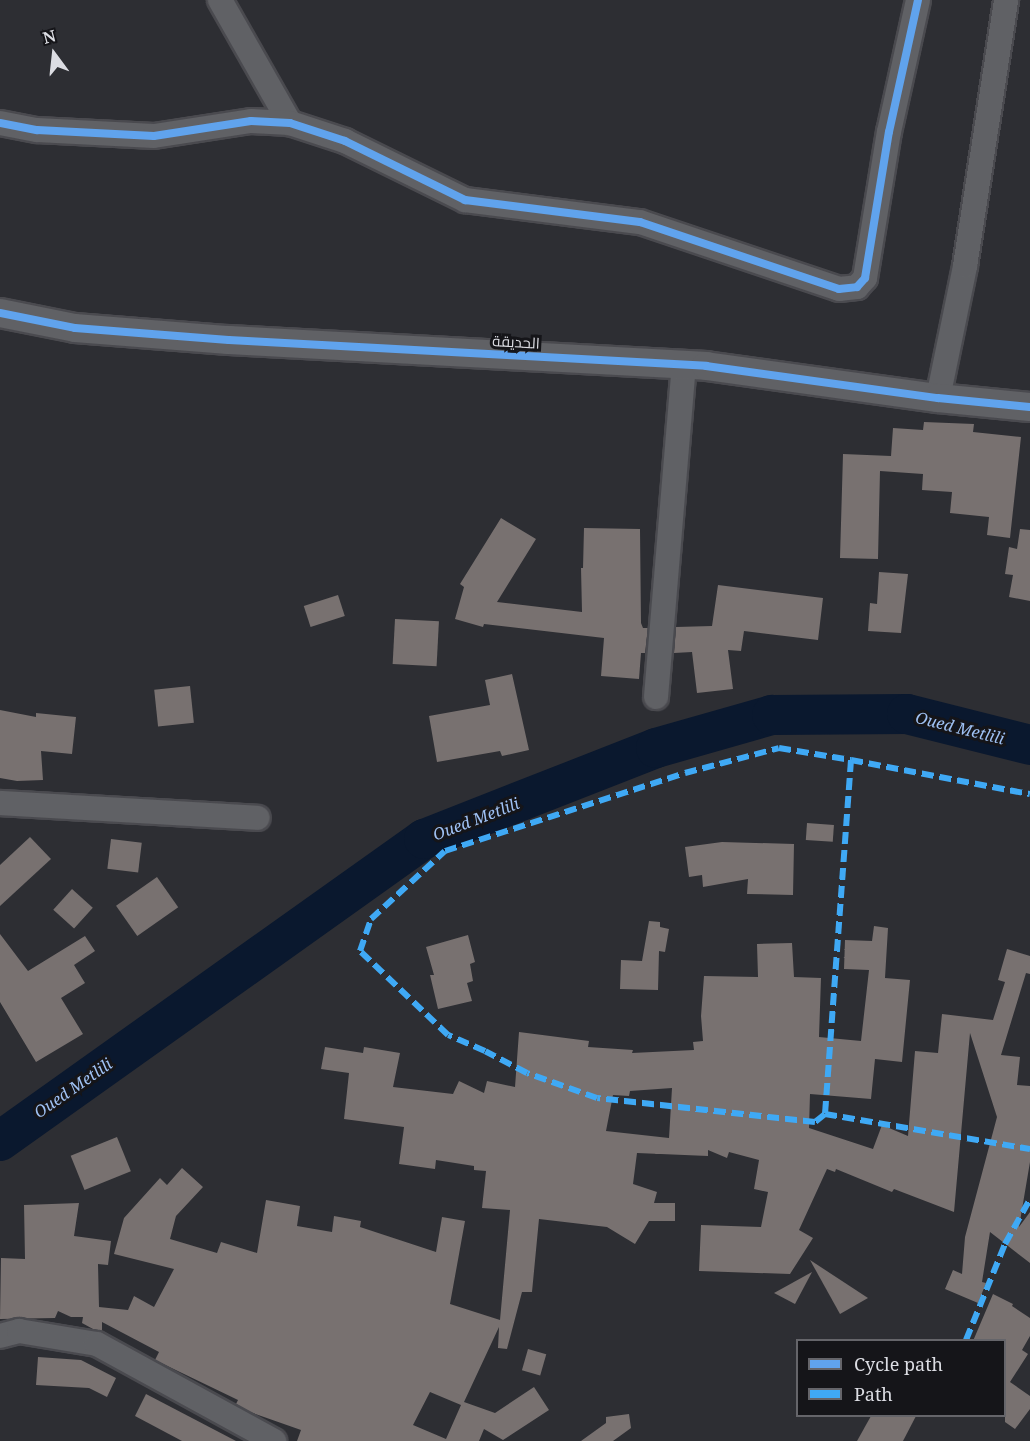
<!DOCTYPE html>
<html>
<head>
<meta charset="utf-8">
<style>
	body { margin:0 }
	#map { position:relative; width:1030px; height:1441px; overflow:hidden; background:#2d2e33; font-family:"Noto Serif",Cairo,serif }
	div>[style] { position:absolute }
	.river>* { height:40px; margin:-20px; padding:0 20px; transform-origin:20px; border-radius:20px; background:#0a182e }
	.building>* { inset:0; background:#787170; transform-origin:0 0 }
	.roads { filter:drop-shadow(2px 0 #4a4a4f) drop-shadow(-2px 0 #4a4a4f) drop-shadow(0 2px #4a4a4f) drop-shadow(0 -2px #4a4a4f) }
	.minor>* { height:24px; margin:-12px; padding:0 12px; transform-origin:12px; border-radius:12px; background:#606165 }
	.tertiary>* { height:28px; margin:-14px; padding:0 14px; transform-origin:14px; border-radius:14px; background:#606165 }
	.quiet>* { height:6px; margin-top:-3px; transform-origin:0; background:repeating-linear-gradient(90deg,#3fa9f5 0 12px,transparent 0 18px) }
	.cycleway>* { height:8px; margin:-4px; padding:0 4px; transform-origin:4px; border-radius:4px; background:#60a3ed }
	span { translate:-50% -50%; white-space:nowrap; text-align:center; line-height:1.15; -webkit-text-stroke:6px #151519; paint-order:stroke }
	.street-label { font-size:15px; color:#dcdde3 }
	.water-label { font-size:16px; color:#9fc1f3; font-style:italic }
	.legend { position:absolute; left:796px; top:1339px; width:210px; height:78px; box-sizing:border-box; background:#151519; border:2px solid #65656a; margin:0; padding:8px 10px; list-style:none; font-size:18px; color:#dcdde3 }
	.legend li { display:flex; align-items:center; gap:12px; height:30px }
	.legend b { width:30px; border:2px solid #65656a }
	.north { position:absolute; left:24px; top:24px; width:60px; height:60px; -webkit-text-stroke:4px #151519; paint-order:stroke; rotate:345deg; font-size:16px; font-weight:700; line-height:24px; text-align:center; color:#dcdde3 }
	.north::after { content:''; display:block; margin:auto; width:21px; height:27px; background:#dcdde3; clip-path:polygon(50% 0,100% 100%,50% 72%,0 100%) }
</style>
</head>
<body>
<div id="map">
	<div class="river">
		<i style="left:0;top:1141px;width:521px;rotate:-35.46deg"></i>
		<i style="left:424px;top:839px;width:249px;rotate:-21.4deg"></i>
		<i style="left:656px;top:748px;width:121px;rotate:-15.9deg"></i>
		<i style="left:772px;top:715px;width:135px;rotate:-0.4deg"></i>
		<i style="left:907px;top:714px;width:127px;rotate:14.1deg"></i>
	</div>
	<div class="building">
		<i style="clip-path:polygon(924px 422px,974px 424px,973px 432px,1021px 437px,1010px 538px,987px 535px,989px 517px,950px 513px,952px 492px,922px 490px,923px 474px,880px 471px,878px 559px,840px 558px,843px 454px,891px 456px,893px 428px,923px 430px)"></i>
		<i style="clip-path:polygon(501px 518px,536px 539px,497px 602px,582px 612px,581px 568px,583px 568px,584px 528px,640px 529px,641px 623px,643px 628px,648px 628px,645px 653px,641px 653px,639px 679px,601px 676px,604px 638px,484px 624px,483px 627px,455px 619px,464px 587px,460px 584px)"></i>
		<i style="clip-path:polygon(1020px 529px,1030px 530px,1030px 601px,1009px 597px,1013px 575px,1005px 574px,1009px 547px,1017px 549px)"></i>
		<i style="clip-path:polygon(879px 572px,908px 574px,901px 633px,868px 631px,870px 603px,877px 604px)"></i>
		<i style="clip-path:polygon(718px 585px,823px 598px,818px 640px,744px 631px,741px 651px,728px 650px,733px 689px,697px 693px,692px 652px,674px 653px,676px 627px,712px 626px)"></i>
		<i style="left:338px;top:595px;width:22px;height:36px;rotate:72deg"></i>
		<i style="left:395px;top:619px;width:44px;height:45px;rotate:3deg"></i>
		<i style="clip-path:polygon(512px 674px,529px 750px,502px 756px,500px 751px,437px 762px,429px 716px,490px 705px,485px 680px)"></i>
		<i style="left:190px;top:686px;width:37px;height:36px;rotate:84deg"></i>
		<i style="clip-path:polygon(0 710px,36px 717px,36px 713px,76px 717px,72px 754px,41px 751px,43px 780px,17px 781px,0 778px)"></i>
		<i style="left:807px;top:823px;width:27px;height:17px;rotate:4deg"></i>
		<i style="clip-path:polygon(30px 837px,51px 859px,0 906px,0 865px)"></i>
		<i style="left:111px;top:839px;width:31px;height:30px;rotate:7deg"></i>
		<i style="clip-path:polygon(722px 842px,794px 844px,793px 895px,747px 894px,748px 879px,703px 887px,702px 875px,689px 877px,685px 847px)"></i>
		<i style="left:157px;top:877px;width:37px;height:50px;rotate:55deg"></i>
		<i style="left:72px;top:889px;width:28px;height:28px;rotate:42deg"></i>
		<i style="clip-path:polygon(649px 921px,660px 922px,660px 927px,669px 929px,665px 952px,659px 951px,658px 990px,620px 989px,621px 960px,642px 961px)"></i>
		<i style="clip-path:polygon(evenodd,874px 926px,888px 928px,885px 978px,910px 980px,902px 1062px,875px 1059px,871px 1099px,810px 1094px,809px 1128px,873px 1149px,882px 1125px,908px 1136px,915px 1051px,938px 1053px,942px 1014px,993px 1020px,1005px 982px,998px 980px,1007px 949px,1030px 956px,1030px 974px,1026px 973px,1001px 1055px,1020px 1057px,1017px 1085px,1030px 1086px,1030px 1162px,1019px 1227px,1030px 1212px,1030px 1263px,990px 1232px,982px 1282px,986px 1283px,978px 1303px,945px 1289px,953px 1270px,962px 1274px,965px 1237px,997px 1117px,970px 1033px,954px 1212px,894px 1189px,892px 1192px,836px 1169px,835px 1172px,827px 1169px,799px 1230px,813px 1238px,790px 1274px,699px 1271px,701px 1225px,761px 1227px,768px 1192px,754px 1189px,759px 1160px,729px 1152px,727px 1158px,708px 1150px,708px 1156px,637px 1153px,633px 1184px,657px 1192px,654px 1203px,675px 1203px,675px 1221px,649px 1221px,635px 1244px,607px 1227px,539px 1219px,532px 1292px,522px 1292px,507px 1349px,498px 1348px,499px 1327px,464px 1402px,495px 1413px,534px 1387px,549px 1410px,503px 1440px,484px 1429px,479px 1441px,297px 1441px,301px 1430px,250px 1412px,236px 1404px,238px 1400px,155px 1360px,159px 1352px,102px 1322px,102px 1331px,93px 1329px,82px 1323px,83px 1317px,71px 1317px,58px 1311px,55px 1318px,0 1319px,1px 1258px,25px 1259px,24px 1205px,79px 1203px,74px 1236px,111px 1241px,108px 1265px,98px 1264px,99px 1307px,128px 1310px,134px 1296px,154px 1307px,174px 1269px,114px 1254px,124px 1218px,160px 1178px,167px 1185px,182px 1168px,203px 1187px,176px 1216px,170px 1239px,217px 1253px,221px 1242px,257px 1253px,266px 1200px,300px 1206px,297px 1226px,332px 1232px,334px 1216px,361px 1221px,360px 1227px,436px 1252px,442px 1217px,465px 1221px,450px 1304px,500px 1320px,510px 1210px,482px 1208px,486px 1171px,474px 1170px,474px 1166px,436px 1160px,435px 1169px,399px 1164px,404px 1127px,344px 1119px,349px 1073px,321px 1069px,325px 1047px,363px 1053px,364px 1047px,400px 1053px,393px 1087px,453px 1094px,459px 1081px,484px 1093px,487px 1081px,515px 1087px,519px 1032px,589px 1041px,588px 1047px,633px 1050px,632px 1053px,694px 1050px,693px 1042px,703px 1041px,701px 1016px,704px 976px,758px 977px,757px 944px,792px 943px,794px 977px,821px 978px,819px 1037px,861px 1041px,869px 970px,844px 969px,845px 940px,872px 941px,874px 926px,672px 1088px,669px 1138px,606px 1131px,613px 1095px,629px 1096px,630px 1091px,672px 1088px,874px 926px,430px 1392px,461px 1405px,446px 1439px,413px 1425px,430px 1392px)"></i>
		<i style="clip-path:polygon(0 934px,28px 971px,85px 936px,95px 951px,74px 965px,85px 983px,61px 998px,83px 1034px,36px 1062px,0 1002px)"></i>
		<i style="clip-path:polygon(468px 935px,475px 962px,470px 964px,473px 981px,467px 983px,472px 1001px,438px 1009px,430px 975px,434px 975px,426px 947px)"></i>
		<i style="left:117px;top:1137px;width:37px;height:50px;rotate:68deg"></i>
		<i style="clip-path:polygon(810px 1260px,868px 1298px,840px 1314px)"></i>
		<i style="clip-path:polygon(812px 1272px,795px 1304px,774px 1293px)"></i>
		<i style="clip-path:polygon(993px 1294px,1013px 1304px,1012px 1306px,1030px 1318px,1030px 1336px,1022px 1350px,1028px 1354px,1010px 1382px,1030px 1396px,1030px 1409px,1015px 1429px,1005px 1422px,1005px 1341px,973px 1341px)"></i>
		<i style="left:528px;top:1349px;width:19px;height:22px;rotate:16deg"></i>
		<i style="clip-path:polygon(38px 1357px,81px 1360px,116px 1378px,107px 1397px,89px 1388px,36px 1385px)"></i>
		<i style="clip-path:polygon(146px 1394px,236px 1441px,182px 1441px,135px 1416px)"></i>
		<i style="clip-path:polygon(629px 1414px,631px 1428px,613px 1441px,581px 1441px,606px 1423px,606px 1417px)"></i>
		<i style="clip-path:polygon(871px 1416px,916px 1416px,903px 1441px,857px 1441px)"></i>
	</div>
	<div class="roads">
		<div class="minor">
			<i style="left:220px;top:0;width:142px;rotate:60.4deg"></i>
			<i style="left:0;top:123px;width:38px;rotate:11deg"></i>
			<i style="left:37px;top:130px;width:117px;rotate:2.9deg"></i>
			<i style="left:154px;top:136px;width:98px;rotate:-8.8deg"></i>
			<i style="left:251px;top:121px;width:39px;rotate:3deg"></i>
			<i style="left:290px;top:123px;width:58px;rotate:18.1deg"></i>
			<i style="left:345px;top:141px;width:134px;rotate:26.2deg"></i>
			<i style="left:465px;top:200px;width:176px;rotate:7.2deg"></i>
			<i style="left:640px;top:222px;width:210px;rotate:18.6deg"></i>
			<i style="left:839px;top:289px;width:18px;rotate:-6deg"></i>
			<i style="left:857px;top:287px;width:12px;rotate:-48deg"></i>
			<i style="left:865px;top:278px;width:148px;rotate:-80.7deg"></i>
			<i style="left:889px;top:132px;width:135px;rotate:-77.6deg"></i>
			<i style="left:938px;top:398px;width:135px;rotate:-78.4deg"></i>
			<i style="left:965px;top:266px;width:269px;rotate:-81.2deg"></i>
			<i style="left:656px;top:697px;width:333px;rotate:-85.2deg"></i>
			<i style="left:0;top:803px;width:258px;rotate:3.3deg"></i>
			<i style="left:0;top:1336px;width:20px;rotate:-15deg"></i>
			<i style="left:19px;top:1331px;width:79px;rotate:9.5deg"></i>
			<i style="left:97px;top:1344px;width:202px;rotate:28.7deg"></i>
		</div>
		<div class="tertiary">
			<i style="left:0;top:313px;width:76px;rotate:11.3deg"></i>
			<i style="left:75px;top:328px;width:154px;rotate:4.5deg"></i>
			<i style="left:229px;top:340px;width:478px;rotate:3.1deg"></i>
			<i style="left:706px;top:366px;width:234px;rotate:7.9deg"></i>
			<i style="left:938px;top:398px;width:92px;rotate:5.6deg"></i>
		</div>
	</div>
	<div class="quiet">
		<i style="left:851px;top:760px;width:355px;rotate:94.2deg"></i>
		<i style="left:825px;top:1114px;width:13px;rotate:141deg"></i>
		<i style="left:815px;top:1122px;width:219px;rotate:-173.7deg"></i>
		<i style="left:597px;top:1098px;width:74px;rotate:-160.3deg"></i>
		<i style="left:527px;top:1073px;width:47px;rotate:-152.4deg"></i>
		<i style="left:485px;top:1051px;width:40px;rotate:-156.6deg"></i>
		<i style="left:448px;top:1035px;width:122px;rotate:-136.3deg"></i>
		<i style="left:360px;top:951px;width:34px;rotate:-71deg"></i>
		<i style="left:371px;top:919px;width:100px;rotate:-42.6deg"></i>
		<i style="left:445px;top:851px;width:252px;rotate:-18deg"></i>
		<i style="left:685px;top:773px;width:97px;rotate:-14.9deg"></i>
		<i style="left:779px;top:748px;width:73px;rotate:9.5deg"></i>
		<i style="left:851px;top:760px;width:182px;rotate:10.8deg"></i>
		<i style="left:825px;top:1114px;width:208px;rotate:9.7deg"></i>
		<i style="left:966px;top:1340px;width:104px;rotate:-67.9deg"></i>
		<i style="left:1005px;top:1244px;width:51px;rotate:-60.9deg"></i>
	</div>
	<div class="cycleway">
		<i style="left:0;top:123px;width:38px;rotate:11deg"></i>
		<i style="left:37px;top:130px;width:117px;rotate:2.9deg"></i>
		<i style="left:154px;top:136px;width:98px;rotate:-8.8deg"></i>
		<i style="left:251px;top:121px;width:39px;rotate:3deg"></i>
		<i style="left:290px;top:123px;width:58px;rotate:18.1deg"></i>
		<i style="left:345px;top:141px;width:134px;rotate:26.2deg"></i>
		<i style="left:465px;top:200px;width:176px;rotate:7.2deg"></i>
		<i style="left:640px;top:222px;width:210px;rotate:18.6deg"></i>
		<i style="left:839px;top:289px;width:18px;rotate:-6deg"></i>
		<i style="left:857px;top:287px;width:12px;rotate:-48deg"></i>
		<i style="left:865px;top:278px;width:148px;rotate:-80.7deg"></i>
		<i style="left:889px;top:132px;width:135px;rotate:-77.6deg"></i>
		<i style="left:0;top:313px;width:76px;rotate:11.3deg"></i>
		<i style="left:75px;top:328px;width:154px;rotate:4.5deg"></i>
		<i style="left:229px;top:340px;width:478px;rotate:3.1deg"></i>
		<i style="left:706px;top:366px;width:234px;rotate:7.9deg"></i>
		<i style="left:938px;top:398px;width:92px;rotate:5.6deg"></i>
	</div>
	<div class="street-label">
		<span style="left:516px;top:342px;rotate:3deg">الحديقة</span>
	</div>
	<div class="water-label">
		<span style="left:960px;top:728px;rotate:14deg">Oued Metlili</span>
		<span style="left:476px;top:819px;rotate:-21deg">Oued Metlili</span>
		<span style="left:73px;top:1088px;rotate:-35deg">Oued Metlili</span>
	</div>
	<ul class="legend">
	<li><b style="height:8px;background:#60a3ed"></b>Cycle path</li>
	<li><b style="height:8px;background:#3fa9f5"></b>Path</li>
	</ul>
	<div class="north">N</div>
</div>
</body>
</html>
